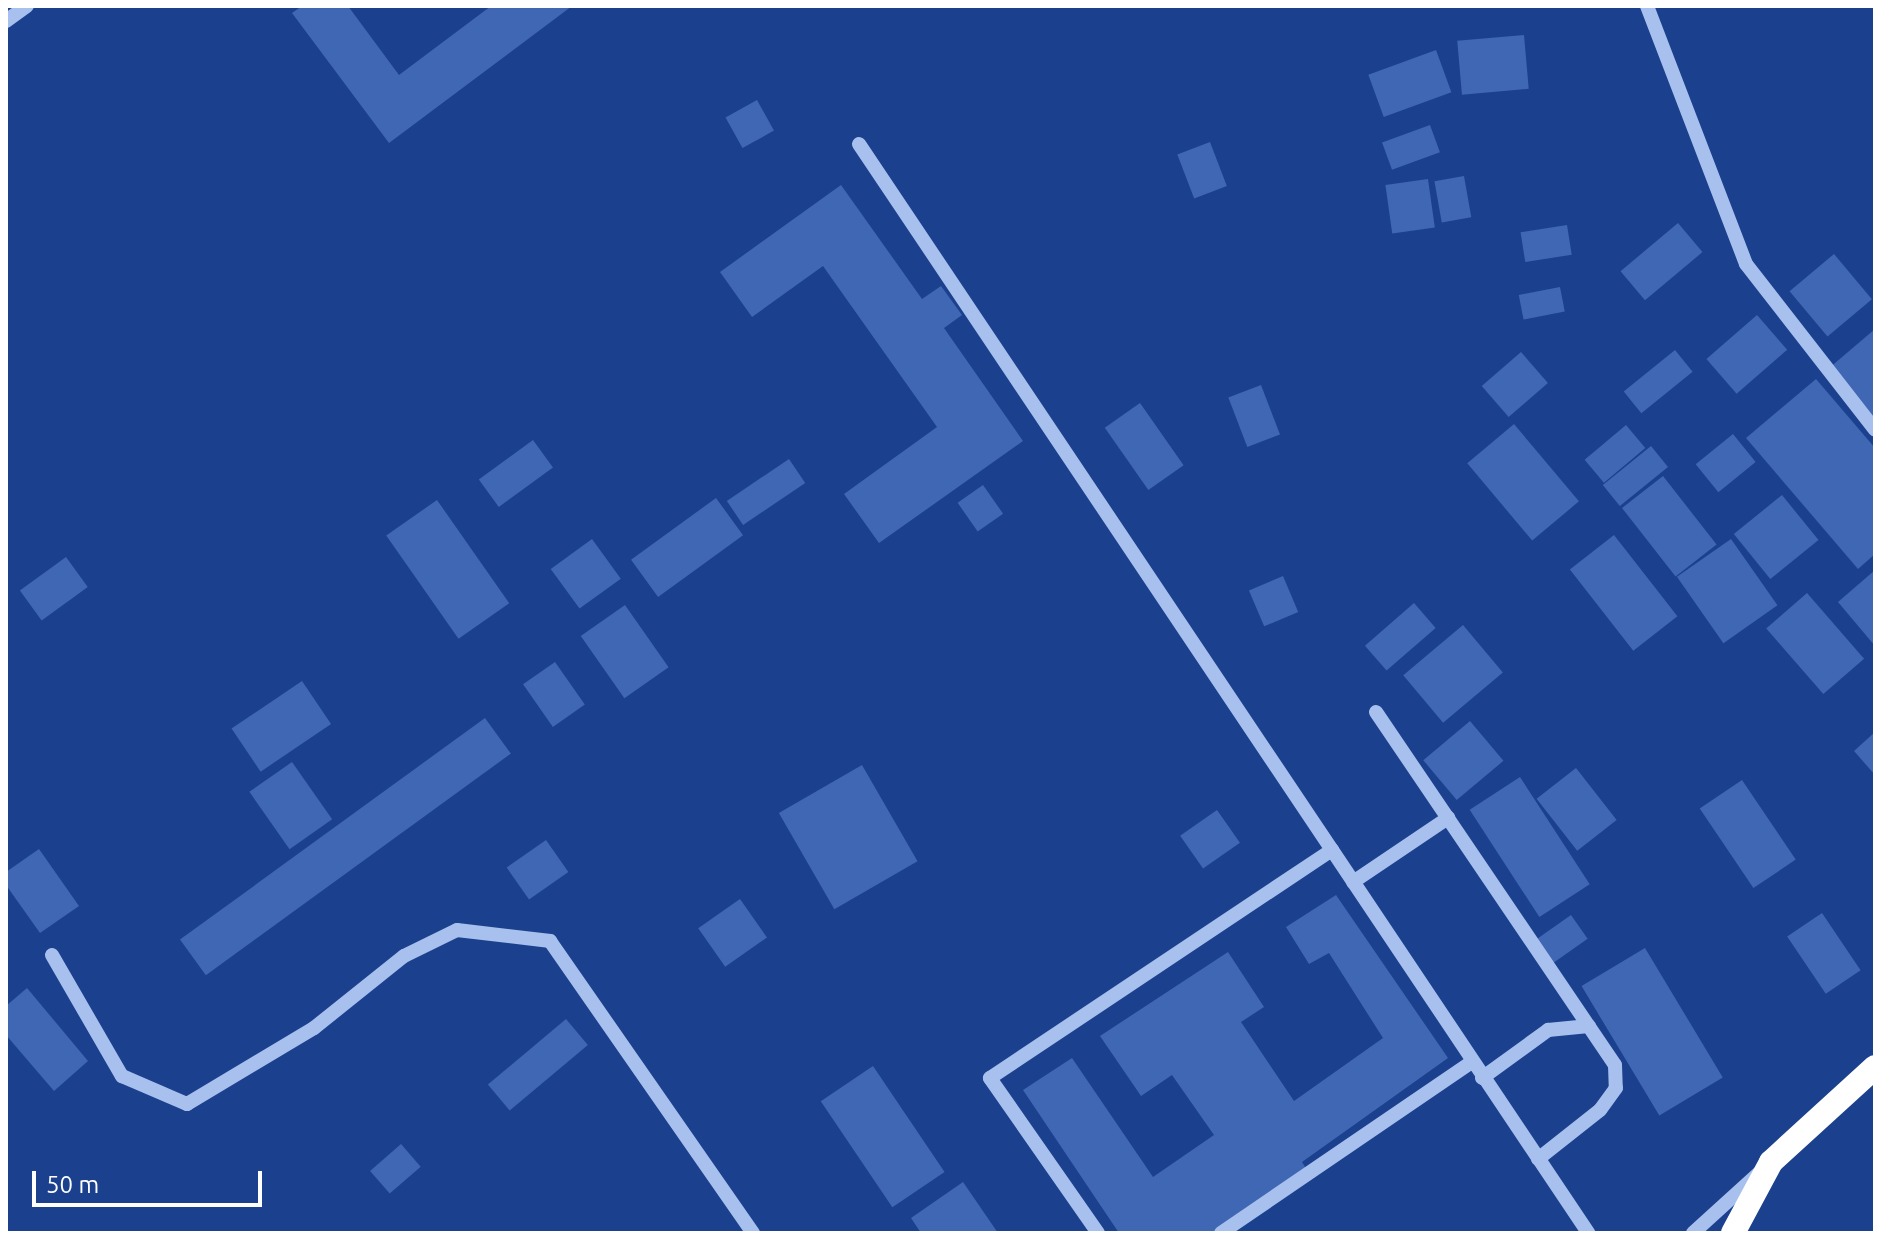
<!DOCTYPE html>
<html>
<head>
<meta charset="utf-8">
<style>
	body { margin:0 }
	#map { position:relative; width:1881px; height:1239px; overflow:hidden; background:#1b418e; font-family:Ubuntu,sans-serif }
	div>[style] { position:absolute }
	.building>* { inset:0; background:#3f67b4; transform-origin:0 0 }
	.minor>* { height:14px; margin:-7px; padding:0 7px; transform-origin:7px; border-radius:7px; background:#a8c0ee }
	.highway>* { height:24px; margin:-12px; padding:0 12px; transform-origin:12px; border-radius:12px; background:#fff }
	span { translate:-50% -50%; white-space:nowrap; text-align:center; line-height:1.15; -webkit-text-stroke:7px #1b418e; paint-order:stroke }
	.frame { position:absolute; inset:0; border:8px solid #fff; pointer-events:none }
	.scale { position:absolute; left:32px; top:1171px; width:230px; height:36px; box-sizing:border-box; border:4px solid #fff; border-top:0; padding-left:10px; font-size:24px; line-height:28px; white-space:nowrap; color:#fff; -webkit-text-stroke:6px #1b418e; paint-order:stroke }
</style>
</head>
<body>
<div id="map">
	<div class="building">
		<i style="clip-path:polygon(302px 6px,348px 6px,399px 75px,491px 6px,572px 6px,389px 143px,292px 13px)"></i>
		<i style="left:1524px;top:35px;width:54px;height:67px;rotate:85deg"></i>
		<i style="left:1436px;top:50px;width:45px;height:72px;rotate:70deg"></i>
		<i style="left:757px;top:100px;width:35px;height:36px;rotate:61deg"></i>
		<i style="left:1430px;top:125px;width:29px;height:51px;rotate:70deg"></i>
		<i style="left:1210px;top:142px;width:47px;height:35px;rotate:69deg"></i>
		<i style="left:1464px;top:176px;width:42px;height:30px;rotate:80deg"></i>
		<i style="left:1428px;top:179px;width:49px;height:43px;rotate:82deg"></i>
		<i style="clip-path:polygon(841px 185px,922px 299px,941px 286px,962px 315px,944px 328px,1023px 441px,879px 543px,844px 494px,937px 427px,823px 266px,752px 317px,720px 272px)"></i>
		<i style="left:1678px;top:223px;width:38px;height:75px;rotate:50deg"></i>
		<i style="left:1567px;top:225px;width:30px;height:47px;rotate:81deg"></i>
		<i style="left:1834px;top:254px;width:59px;height:58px;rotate:50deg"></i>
		<i style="left:1560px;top:287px;width:25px;height:42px;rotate:79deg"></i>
		<i style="left:1757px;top:315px;width:46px;height:67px;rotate:49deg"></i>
		<i style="clip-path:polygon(1875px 329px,1875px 424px,1828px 369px)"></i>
		<i style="left:1675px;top:350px;width:28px;height:66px;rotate:51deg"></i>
		<i style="left:1521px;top:352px;width:41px;height:52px;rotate:49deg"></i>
		<i style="clip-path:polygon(1816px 379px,1875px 448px,1875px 554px,1858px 569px,1746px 438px)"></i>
		<i style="left:1261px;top:385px;width:53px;height:35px;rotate:69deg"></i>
		<i style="left:1140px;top:403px;width:76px;height:43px;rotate:55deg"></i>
		<i style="left:1514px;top:424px;width:101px;height:61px;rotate:50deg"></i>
		<i style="left:1626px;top:425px;width:30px;height:54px;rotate:50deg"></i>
		<i style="left:1733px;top:434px;width:36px;height:48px;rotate:51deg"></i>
		<i style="left:533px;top:440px;width:34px;height:67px;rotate:54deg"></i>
		<i style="left:1651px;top:446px;width:27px;height:62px;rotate:51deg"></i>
		<i style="left:789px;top:459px;width:29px;height:75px;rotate:56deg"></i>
		<i style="left:1663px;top:476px;width:87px;height:52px;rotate:52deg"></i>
		<i style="left:983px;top:485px;width:35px;height:31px;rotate:55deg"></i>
		<i style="left:1782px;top:495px;width:58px;height:62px;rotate:51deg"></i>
		<i style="left:716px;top:498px;width:46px;height:105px;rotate:54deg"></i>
		<i style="left:437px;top:500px;width:126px;height:62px;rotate:55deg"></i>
		<i style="left:1614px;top:535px;width:103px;height:56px;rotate:52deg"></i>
		<i style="left:592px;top:539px;width:49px;height:51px;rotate:54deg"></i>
		<i style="left:1731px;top:539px;width:81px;height:66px;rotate:55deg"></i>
		<i style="left:66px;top:557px;width:37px;height:57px;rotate:54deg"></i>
		<i style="clip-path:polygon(1875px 570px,1875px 646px,1838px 602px)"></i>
		<i style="left:1283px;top:576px;width:39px;height:37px;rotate:67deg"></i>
		<i style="left:1807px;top:593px;width:87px;height:54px;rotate:49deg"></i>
		<i style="left:1414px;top:603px;width:33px;height:65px;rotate:49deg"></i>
		<i style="left:625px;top:605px;width:76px;height:54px;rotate:55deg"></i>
		<i style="left:1463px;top:625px;width:62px;height:78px;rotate:50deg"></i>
		<i style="left:555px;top:662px;width:52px;height:39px;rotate:55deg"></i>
		<i style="left:302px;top:681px;width:52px;height:85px;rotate:56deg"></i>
		<i style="left:485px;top:718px;width:44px;height:377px;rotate:54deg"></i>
		<i style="left:1470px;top:721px;width:52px;height:61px;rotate:50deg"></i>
		<i style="clip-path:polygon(1875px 732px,1875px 775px,1854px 751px)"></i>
		<i style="left:292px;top:762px;width:70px;height:52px;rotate:55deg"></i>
		<i style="left:862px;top:765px;width:111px;height:96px;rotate:60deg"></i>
		<i style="left:1576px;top:768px;width:66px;height:50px;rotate:52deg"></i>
		<i style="left:1520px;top:777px;width:128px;height:60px;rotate:57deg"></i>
		<i style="left:1742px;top:780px;width:96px;height:51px;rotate:56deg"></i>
		<i style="left:1217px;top:810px;width:40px;height:45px;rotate:55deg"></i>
		<i style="left:546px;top:840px;width:39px;height:48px;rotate:55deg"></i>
		<i style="clip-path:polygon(39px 849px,79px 906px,40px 933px,6px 885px,6px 872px)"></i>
		<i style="clip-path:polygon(1336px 895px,1448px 1058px,1302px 1162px,1310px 1175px,1228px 1233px,1119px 1233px,1023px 1090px,1072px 1058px,1153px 1177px,1214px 1135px,1172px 1075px,1141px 1096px,1100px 1036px,1228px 952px,1264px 1007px,1241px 1022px,1294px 1101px,1383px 1038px,1329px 953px,1309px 964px,1286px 927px)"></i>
		<i style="left:740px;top:899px;width:47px;height:51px;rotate:55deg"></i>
		<i style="left:1822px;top:913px;width:69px;height:42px;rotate:56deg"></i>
		<i style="left:1571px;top:915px;width:29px;height:46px;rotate:55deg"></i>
		<i style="left:1645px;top:948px;width:151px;height:74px;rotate:59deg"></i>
		<i style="clip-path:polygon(27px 988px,88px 1061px,54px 1091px,6px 1035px,6px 1006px)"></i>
		<i style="left:566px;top:1019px;width:34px;height:102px;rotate:50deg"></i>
		<i style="left:873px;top:1066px;width:128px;height:63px;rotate:56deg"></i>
		<i style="left:401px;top:1144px;width:30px;height:41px;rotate:49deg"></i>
		<i style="clip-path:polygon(963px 1182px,998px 1233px,921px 1233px,911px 1218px)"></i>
	</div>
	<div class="minor">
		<i style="left:1647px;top:6px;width:276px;rotate:69deg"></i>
		<i style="left:1746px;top:264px;width:210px;rotate:52.1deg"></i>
		<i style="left:6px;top:21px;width:26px;rotate:-36deg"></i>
		<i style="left:859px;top:144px;width:850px;rotate:56.18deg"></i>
		<i style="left:1376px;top:712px;width:426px;rotate:55.9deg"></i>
		<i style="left:1615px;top:1065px;width:23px;rotate:88deg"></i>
		<i style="left:1616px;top:1088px;width:27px;rotate:126deg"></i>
		<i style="left:1600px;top:1110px;width:79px;rotate:141.7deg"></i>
		<i style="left:1353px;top:882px;width:115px;rotate:-34deg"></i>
		<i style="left:52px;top:955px;width:140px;rotate:60deg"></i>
		<i style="left:122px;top:1076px;width:71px;rotate:23.3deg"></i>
		<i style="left:187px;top:1104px;width:148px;rotate:-30.9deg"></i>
		<i style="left:314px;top:1028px;width:115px;rotate:-38.7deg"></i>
		<i style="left:404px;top:956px;width:59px;rotate:-26.1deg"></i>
		<i style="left:457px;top:930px;width:94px;rotate:6.7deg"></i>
		<i style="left:550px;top:941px;width:356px;rotate:55.2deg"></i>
		<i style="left:1482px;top:1078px;width:82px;rotate:-36deg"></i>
		<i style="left:1548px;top:1030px;width:41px;rotate:-5.6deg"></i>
		<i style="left:1098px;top:1233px;width:189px;rotate:-124.9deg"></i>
		<i style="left:990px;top:1078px;width:411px;rotate:-33.7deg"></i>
		<i style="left:1332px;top:850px;width:461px;rotate:56.2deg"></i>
		<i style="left:1221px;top:1233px;width:304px;rotate:-34.3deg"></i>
		<i style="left:1693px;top:1233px;width:89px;rotate:-42.3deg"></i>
	</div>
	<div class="highway">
		<i style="left:1733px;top:1233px;width:81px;rotate:-61.8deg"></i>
		<i style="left:1771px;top:1162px;width:141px;rotate:-42.4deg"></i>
	</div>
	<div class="frame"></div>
	<div class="scale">50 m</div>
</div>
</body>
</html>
